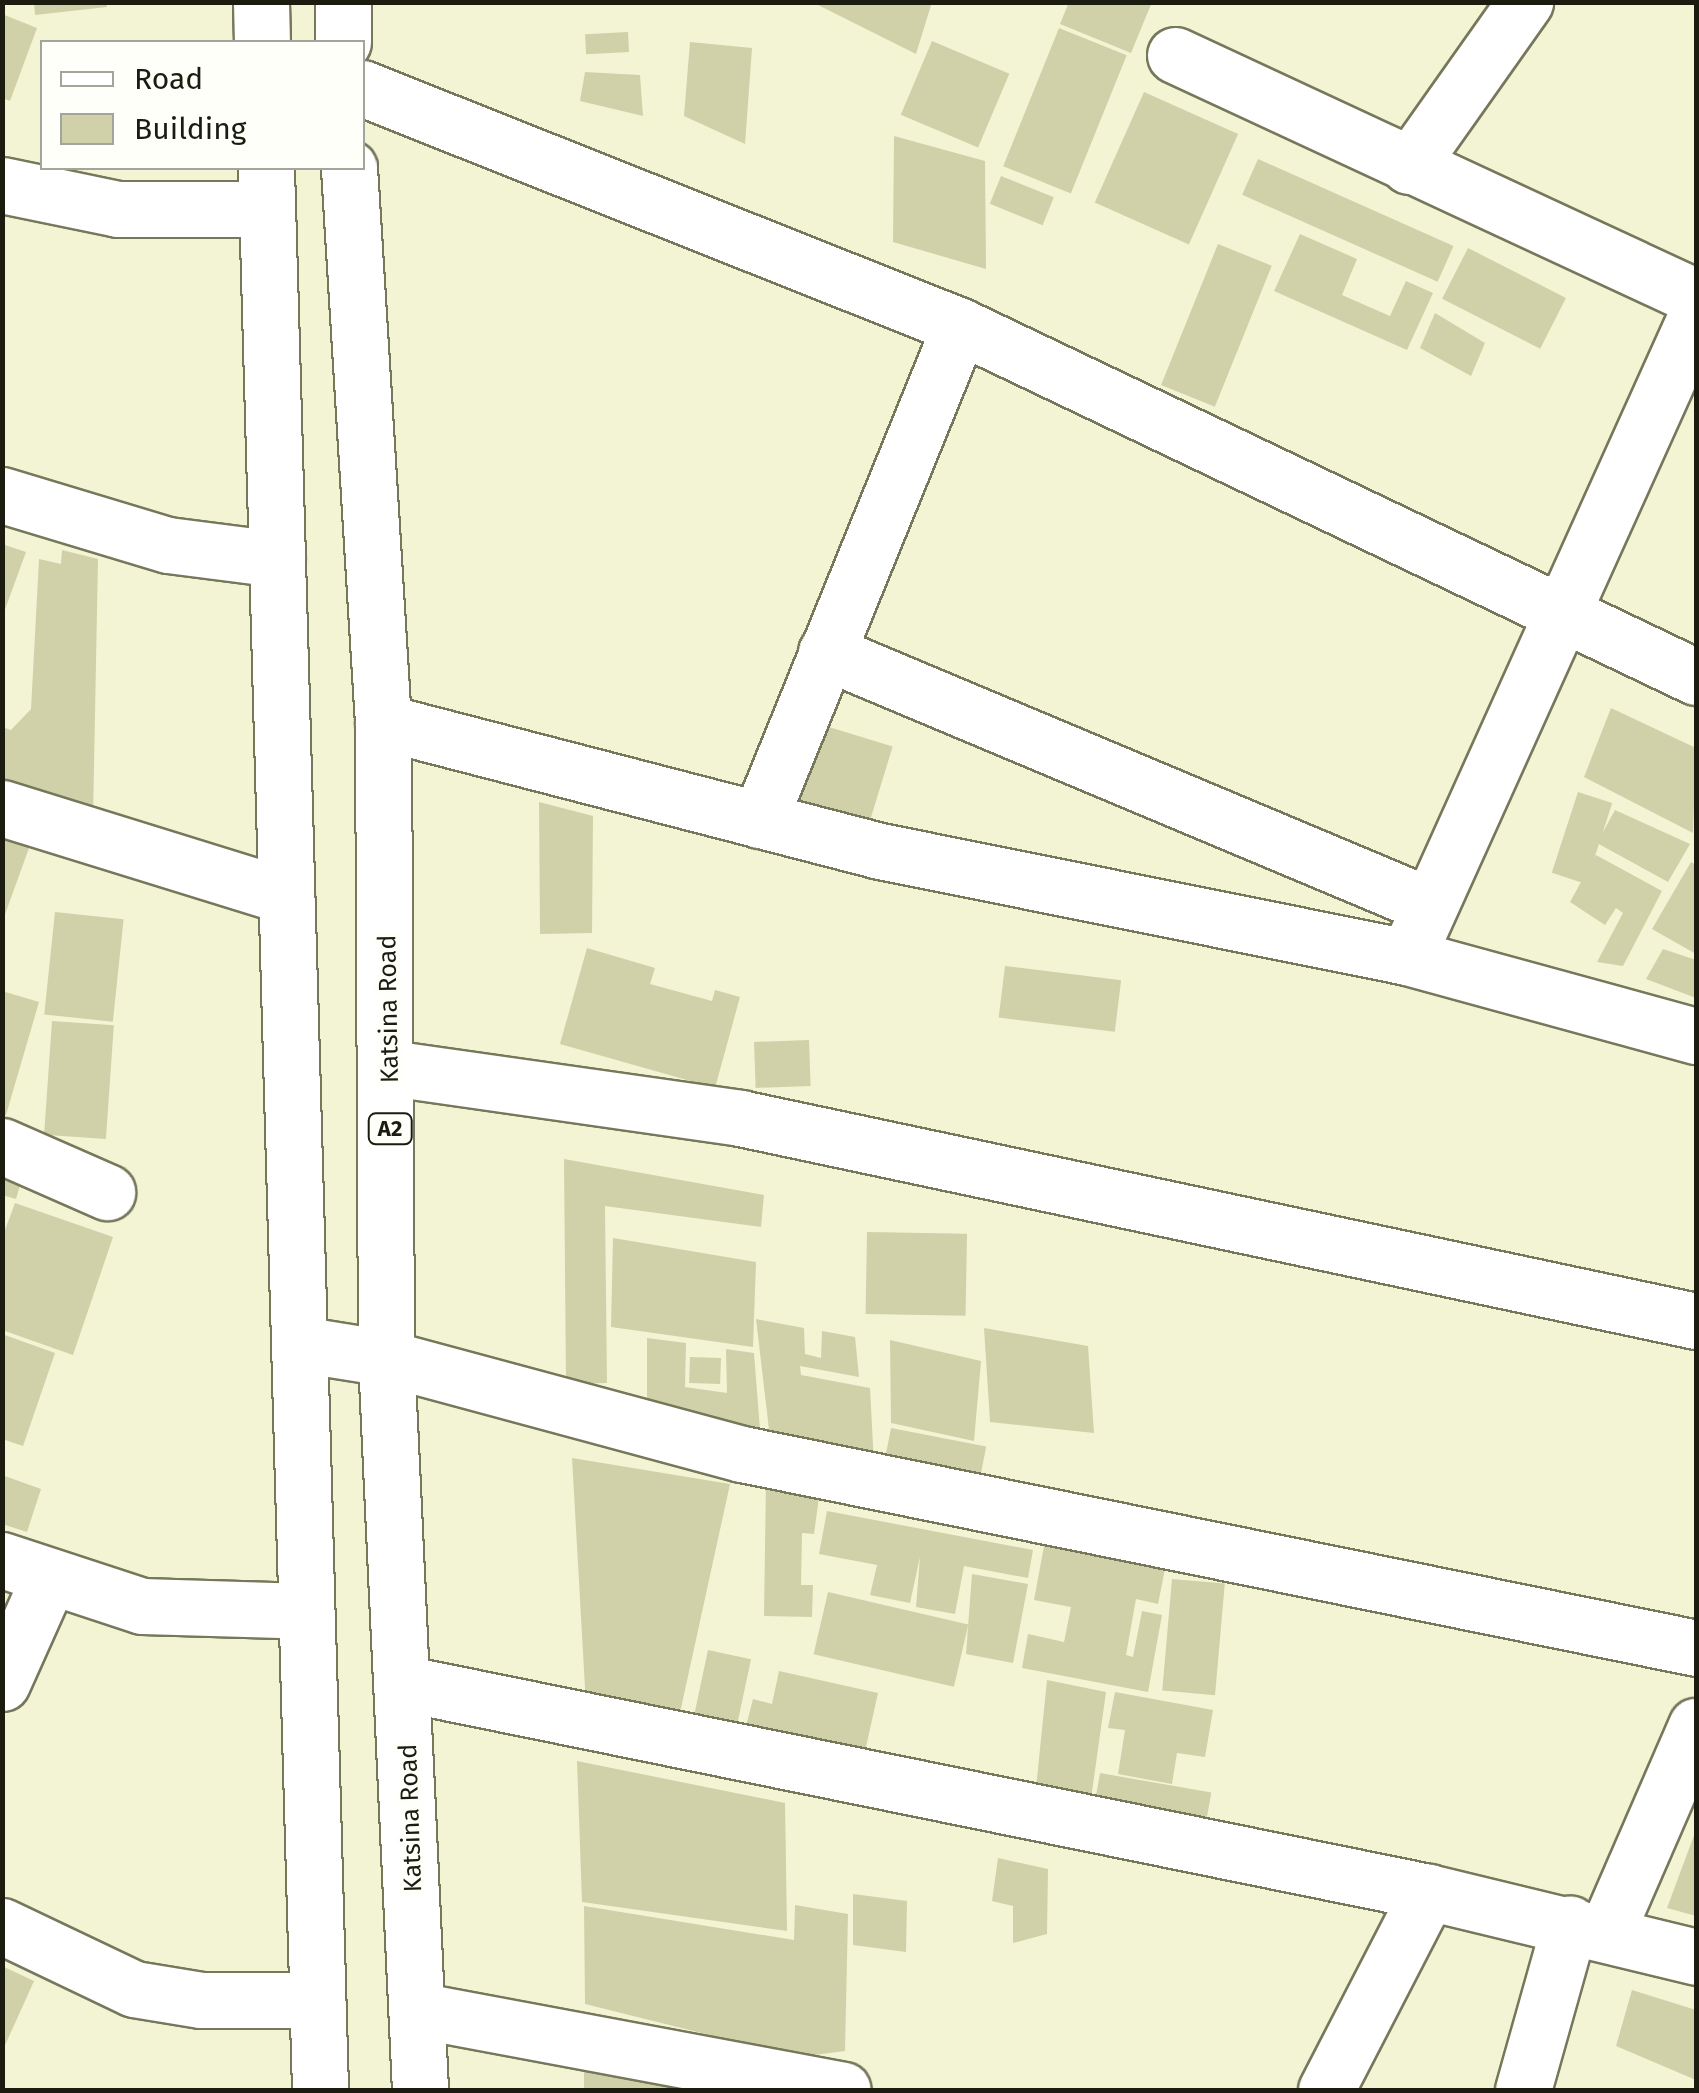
<!DOCTYPE html>
<html>
<head>
<meta charset="utf-8">
<style>
	body { margin:0 }
	#map { position:relative; width:1699px; height:2093px; overflow:hidden; background:#f3f4d4; font-family:"Fira Sans",sans-serif }
	div>[style] { position:absolute }
	.building>* { inset:0; background:#d0d1a8; transform-origin:0 0 }
	.roads { filter:drop-shadow(2px 0 #76775b) drop-shadow(-2px 0 #76775b) drop-shadow(0 2px #76775b) drop-shadow(0 -2px #76775b) }
	.minor>* { height:55px; margin:-27.5px; padding:0 27.5px; transform-origin:27.5px; border-radius:27.5px; background:#fff }
	.highway>* { height:55px; margin:-27.5px; padding:0 27.5px; transform-origin:27.5px; border-radius:27.5px; background:#fff }
	span { translate:-50% -50%; white-space:nowrap; text-align:center; line-height:1.15; -webkit-text-stroke:9px #fefff8; paint-order:stroke }
	.shield-label span { padding:2px 8px; background:#fefff8; border:2px solid; border-radius:8px; -webkit-text-stroke-width:0 }
	.shield-label { font-size:22px; color:#1b1b10; font-weight:700 }
	.street-label { font-size:25px; color:#1b1b10 }
	.frame { position:absolute; inset:0; border:5px solid #1b1b10; pointer-events:none }
	.legend { position:absolute; left:40px; top:40px; width:325px; height:130px; box-sizing:border-box; background:#fefff8; border:2px solid #a3a49b; margin:0; padding:12px 18px; list-style:none; font-size:30px; color:#1b1b10 }
	.legend li { display:flex; align-items:center; gap:20px; height:50px }
	.legend b { width:50px; border:2px solid #a3a49b }
</style>
</head>
<body>
<div id="map">
	<div class="building">
		<i style="clip-path:polygon(34px 2px,106px 2px,107px 7px,35px 15px)"></i>
		<i style="clip-path:polygon(812px 2px,932px 2px,916px 54px)"></i>
		<i style="clip-path:polygon(1069px 2px,1152px 2px,1131px 53px,1060px 24px)"></i>
		<i style="clip-path:polygon(2px 14px,37px 28px,10px 101px,2px 98px)"></i>
		<i style="left:1059px;top:28px;width:73px;height:149px;rotate:22deg"></i>
		<i style="left:628px;top:32px;width:20px;height:43px;rotate:87deg"></i>
		<i style="left:932px;top:41px;width:84px;height:80px;rotate:23deg"></i>
		<i style="clip-path:polygon(690px 42px,752px 48px,745px 144px,684px 116px)"></i>
		<i style="clip-path:polygon(585px 72px,640px 75px,643px 116px,580px 101px)"></i>
		<i style="left:1144px;top:92px;width:103px;height:121px;rotate:24deg"></i>
		<i style="clip-path:polygon(894px 136px,985px 161px,986px 269px,893px 242px)"></i>
		<i style="left:1258px;top:159px;width:214px;height:39px;rotate:24deg"></i>
		<i style="left:1001px;top:176px;width:57px;height:30px;rotate:22deg"></i>
		<i style="clip-path:polygon(1300px 234px,1357px 259px,1342px 295px,1390px 316px,1406px 281px,1433px 293px,1407px 350px,1274px 291px)"></i>
		<i style="left:1218px;top:244px;width:58px;height:152px;rotate:22deg"></i>
		<i style="left:1468px;top:248px;width:110px;height:57px;rotate:27deg"></i>
		<i style="clip-path:polygon(1435px 313px,1485px 343px,1471px 376px,1420px 348px)"></i>
		<i style="clip-path:polygon(2px 544px,26px 552px,3px 615px,2px 615px)"></i>
		<i style="clip-path:polygon(62px 550px,98px 559px,93px 818px,2px 786px,2px 727px,11px 730px,31px 709px,39px 559px,61px 564px)"></i>
		<i style="clip-path:polygon(1611px 708px,1696px 748px,1693px 833px,1584px 777px)"></i>
		<i style="left:819px;top:724px;width:77px;height:88px;rotate:17deg"></i>
		<i style="left:1578px;top:792px;width:36px;height:85px;rotate:18deg"></i>
		<i style="clip-path:polygon(539px 802px,593px 816px,592px 933px,540px 934px)"></i>
		<i style="clip-path:polygon(1615px 810px,1690px 844px,1668px 882px,1597px 843px)"></i>
		<i style="clip-path:polygon(2px 838px,29px 848px,3px 920px,2px 920px)"></i>
		<i style="clip-path:polygon(1596px 855px,1662px 891px,1623px 966px,1597px 962px,1623px 913px,1616px 908px,1605px 925px,1570px 902px)"></i>
		<i style="clip-path:polygon(1691px 862px,1696px 865px,1696px 954px,1652px 929px)"></i>
		<i style="left:55px;top:912px;width:69px;height:103px;rotate:6deg"></i>
		<i style="clip-path:polygon(587px 948px,655px 968px,650px 984px,712px 1001px,715px 990px,740px 997px,715px 1088px,560px 1044px)"></i>
		<i style="clip-path:polygon(1663px 949px,1696px 960px,1696px 998px,1646px 979px)"></i>
		<i style="left:1005px;top:966px;width:117px;height:52px;rotate:7deg"></i>
		<i style="clip-path:polygon(2px 991px,39px 1002px,6px 1115px,2px 1114px)"></i>
		<i style="left:52px;top:1021px;width:62px;height:114px;rotate:4deg"></i>
		<i style="left:809px;top:1040px;width:46px;height:55px;rotate:88deg"></i>
		<i style="clip-path:polygon(2px 1158px,26px 1165px,16px 1199px,2px 1195px)"></i>
		<i style="clip-path:polygon(564px 1159px,764px 1195px,761px 1227px,605px 1206px,607px 1383px,566px 1384px)"></i>
		<i style="clip-path:polygon(15px 1203px,113px 1237px,73px 1355px,2px 1330px,2px 1238px)"></i>
		<i style="left:867px;top:1232px;width:100px;height:82px;rotate:1deg"></i>
		<i style="clip-path:polygon(613px 1238px,756px 1262px,753px 1347px,611px 1327px)"></i>
		<i style="clip-path:polygon(756px 1319px,804px 1328px,805px 1354px,821px 1358px,822px 1331px,855px 1337px,859px 1377px,800px 1366px,801px 1375px,870px 1388px,874px 1464px,770px 1438px)"></i>
		<i style="clip-path:polygon(984px 1328px,1088px 1346px,1094px 1433px,990px 1422px)"></i>
		<i style="clip-path:polygon(2px 1334px,55px 1353px,23px 1446px,2px 1439px)"></i>
		<i style="clip-path:polygon(647px 1338px,686px 1343px,685px 1387px,727px 1393px,726px 1349px,754px 1353px,760px 1430px,647px 1419px)"></i>
		<i style="clip-path:polygon(890px 1340px,981px 1361px,974px 1441px,891px 1423px)"></i>
		<i style="left:690px;top:1357px;width:31px;height:26px;rotate:2deg"></i>
		<i style="left:891px;top:1428px;width:97px;height:38px;rotate:11deg"></i>
		<i style="clip-path:polygon(572px 1458px,730px 1484px,678px 1722px,586px 1705px)"></i>
		<i style="clip-path:polygon(2px 1475px,41px 1489px,27px 1532px,2px 1524px)"></i>
		<i style="clip-path:polygon(766px 1479px,820px 1490px,814px 1534px,802px 1533px,801px 1585px,813px 1585px,812px 1617px,764px 1616px)"></i>
		<i style="clip-path:polygon(827px 1511px,1033px 1550px,1028px 1578px,964px 1566px,955px 1614px,916px 1607px,920px 1557px,910px 1603px,870px 1595px,877px 1565px,819px 1554px)"></i>
		<i style="clip-path:polygon(1044px 1546px,1165px 1569px,1158px 1604px,1136px 1599px,1126px 1655px,1133px 1657px,1142px 1611px,1162px 1615px,1148px 1692px,1022px 1668px,1028px 1634px,1064px 1642px,1071px 1607px,1034px 1600px)"></i>
		<i style="clip-path:polygon(972px 1574px,1028px 1584px,1013px 1663px,966px 1654px)"></i>
		<i style="left:1172px;top:1579px;width:53px;height:112px;rotate:5deg"></i>
		<i style="left:828px;top:1592px;width:144px;height:64px;rotate:13deg"></i>
		<i style="left:708px;top:1650px;width:44px;height:72px;rotate:12deg"></i>
		<i style="clip-path:polygon(779px 1671px,878px 1693px,864px 1756px,745px 1730px,753px 1699px,772px 1704px)"></i>
		<i style="clip-path:polygon(1047px 1680px,1106px 1692px,1089px 1813px,1035px 1798px)"></i>
		<i style="clip-path:polygon(1115px 1692px,1213px 1710px,1205px 1757px,1177px 1753px,1172px 1784px,1118px 1774px,1125px 1730px,1108px 1728px)"></i>
		<i style="clip-path:polygon(577px 1761px,785px 1803px,787px 1931px,582px 1902px)"></i>
		<i style="left:1100px;top:1773px;width:113px;height:38px;rotate:10deg"></i>
		<i style="clip-path:polygon(1696px 1830px,1696px 1916px,1667px 1908px)"></i>
		<i style="clip-path:polygon(998px 1858px,1048px 1869px,1047px 1934px,1013px 1943px,1013px 1906px,992px 1901px)"></i>
		<i style="clip-path:polygon(853px 1894px,907px 1901px,906px 1952px,853px 1945px)"></i>
		<i style="clip-path:polygon(795px 1905px,848px 1914px,845px 2051px,798px 2057px,585px 2004px,584px 1906px,794px 1940px)"></i>
		<i style="clip-path:polygon(2px 1966px,34px 1981px,2px 2052px)"></i>
		<i style="clip-path:polygon(1632px 1990px,1696px 2010px,1696px 2080px,1616px 2046px)"></i>
		<i style="clip-path:polygon(584px 2059px,685px 2080px,685px 2090px,584px 2090px)"></i>
	</div>
	<div class="roads">
		<div class="minor">
			<i style="left:1175px;top:55px;width:574px;rotate:24.91deg"></i>
			<i style="left:362px;top:88px;width:644px;rotate:21.7deg"></i>
			<i style="left:960px;top:326px;width:815px;rotate:25.5deg"></i>
			<i style="left:1409px;top:166px;width:201px;rotate:-54.7deg"></i>
			<i style="left:2px;top:185px;width:118px;rotate:11.7deg"></i>
			<i style="left:118px;top:209px;width:149px"></i>
			<i style="left:2px;top:495px;width:173px;rotate:16.8deg"></i>
			<i style="left:168px;top:545px;width:110px;rotate:7.3deg"></i>
			<i style="left:826px;top:652px;width:651px;rotate:22.78deg"></i>
			<i style="left:383px;top:722px;width:513px;rotate:14.55deg"></i>
			<i style="left:880px;top:851px;width:538px;rotate:11.37deg"></i>
			<i style="left:1407px;top:957px;width:300px;rotate:15.3deg"></i>
			<i style="left:2px;top:808px;width:297px;rotate:17.2deg"></i>
			<i style="left:759px;top:820px;width:533px;rotate:-67.86deg"></i>
			<i style="left:1407px;top:957px;width:703px;rotate:-65.73deg"></i>
			<i style="left:390px;top:1068px;width:354px;rotate:8.1deg"></i>
			<i style="left:740px;top:1118px;width:977px;rotate:11.99deg"></i>
			<i style="left:2px;top:1146px;width:115px;rotate:23.7deg"></i>
			<i style="left:299px;top:1344px;width:88px;rotate:9.1deg"></i>
			<i style="left:386px;top:1358px;width:369px;rotate:15.1deg"></i>
			<i style="left:742px;top:1454px;width:974px;rotate:11.49deg"></i>
			<i style="left:2px;top:1560px;width:147px;rotate:18.2deg"></i>
			<i style="left:142px;top:1606px;width:164px;rotate:1.7deg"></i>
			<i style="left:2px;top:1683px;width:115px;rotate:-65.9deg"></i>
			<i style="left:407px;top:1684px;width:1042px;rotate:11.51deg"></i>
			<i style="left:1428px;top:1892px;width:276px;rotate:13.6deg"></i>
			<i style="left:2px;top:1926px;width:146px;rotate:25.5deg"></i>
			<i style="left:134px;top:1989px;width:68px;rotate:9.3deg"></i>
			<i style="left:201px;top:2000px;width:116px"></i>
			<i style="left:1606px;top:1933px;width:226px;rotate:-66.5deg"></i>
			<i style="left:417px;top:2010px;width:433px;rotate:10.6deg"></i>
			<i style="left:1326px;top:2090px;width:223px;rotate:-62.7deg"></i>
			<i style="left:1523px;top:2090px;width:173px;rotate:-74.3deg"></i>
		</div>
		<div class="highway">
			<i style="left:261px;top:2px;width:40px;rotate:88.6deg"></i>
			<i style="left:343px;top:2px;width:40px;rotate:90deg"></i>
			<i style="left:266px;top:168px;width:1923px;rotate:88.39deg"></i>
			<i style="left:349px;top:168px;width:555px;rotate:86.49deg"></i>
			<i style="left:383px;top:722px;width:636px;rotate:89.73deg"></i>
			<i style="left:386px;top:1358px;width:733px;rotate:87.34deg"></i>
		</div>
	</div>
	<div class="shield-label">
		<span style="left:390px;top:1129px">A2</span>
	</div>
	<div class="street-label">
		<span style="left:389px;top:1009px;rotate:-91deg">Katsina Road</span>
		<span style="left:411px;top:1818px;rotate:-92deg">Katsina Road</span>
	</div>
	<div class="frame"></div>
	<ul class="legend">
	<li><b style="height:12px;background:#fff"></b>Road</li>
	<li><b style="height:28px;background:#d0d1a8"></b>Building</li>
	</ul>
</div>
</body>
</html>
